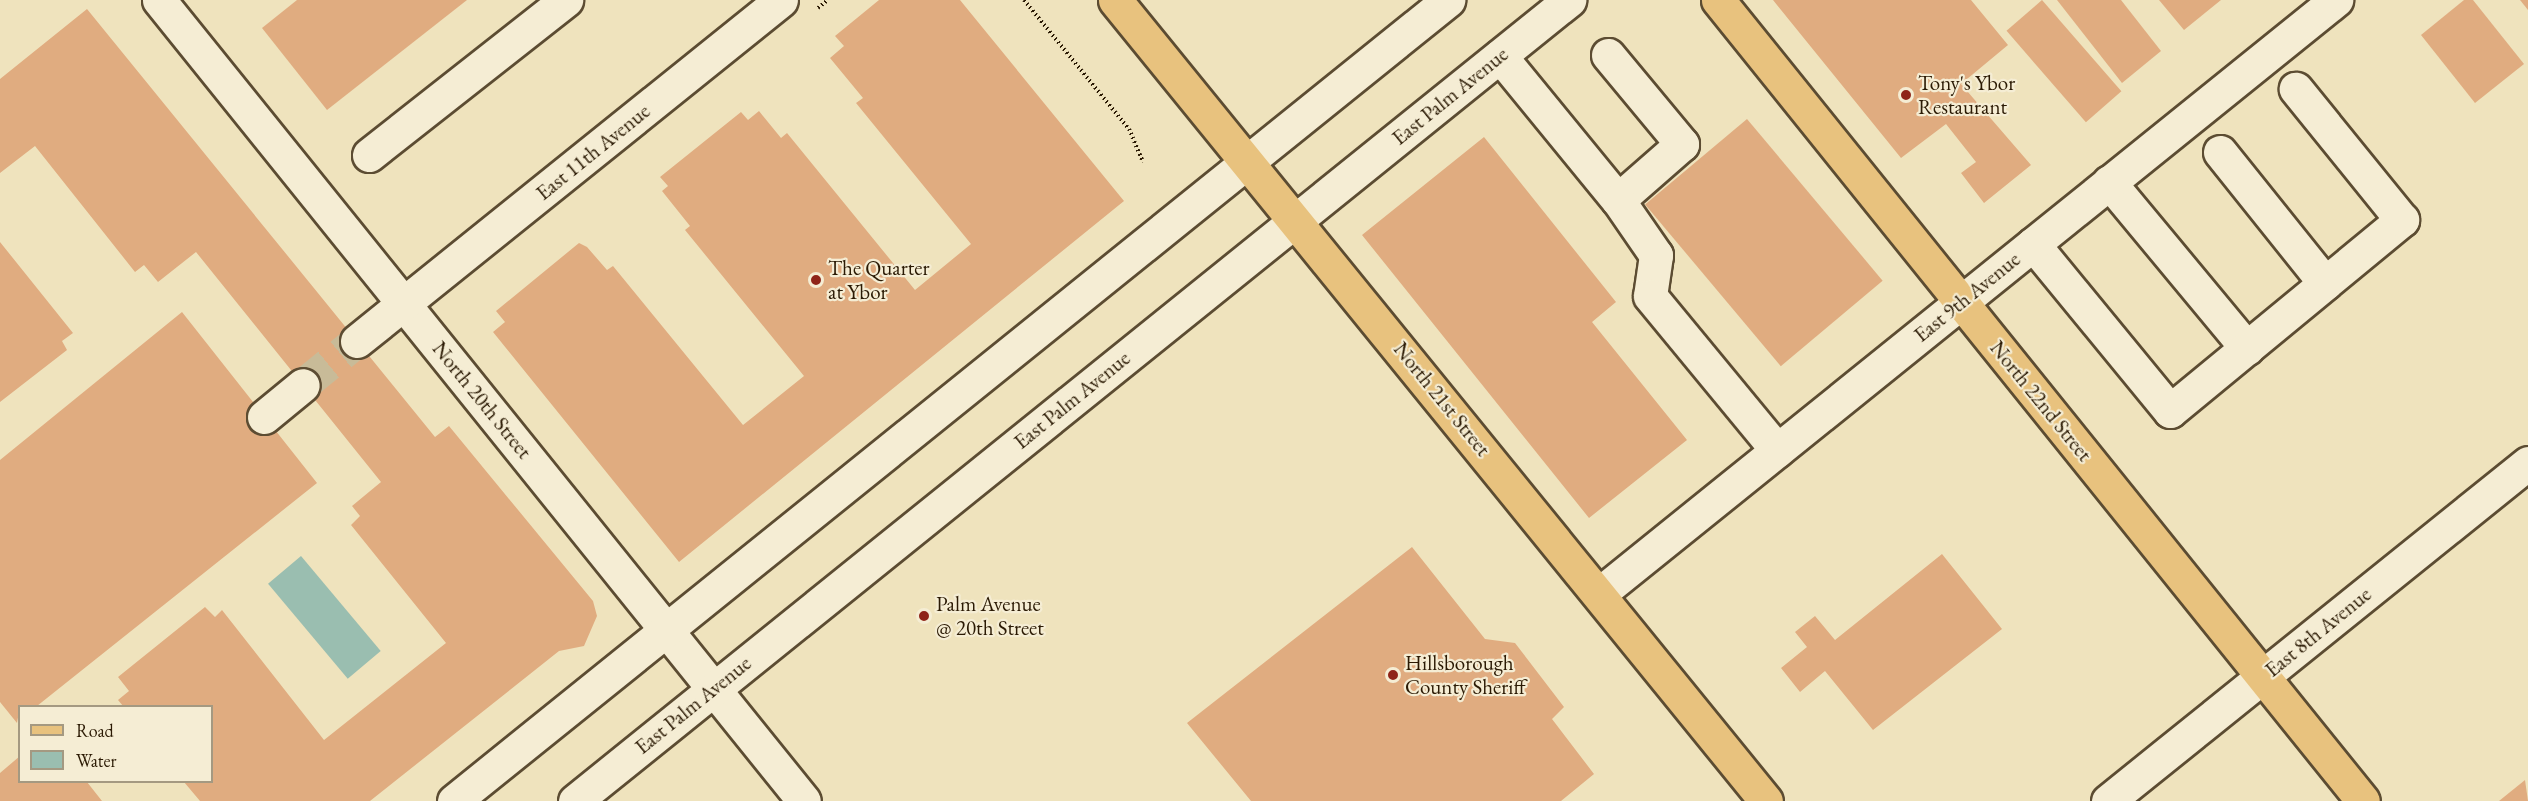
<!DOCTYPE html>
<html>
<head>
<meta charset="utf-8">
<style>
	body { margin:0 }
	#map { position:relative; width:2528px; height:801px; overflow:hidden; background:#efe3bd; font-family:"EB Garamond",serif }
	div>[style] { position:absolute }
	.water>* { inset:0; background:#9abeb0; transform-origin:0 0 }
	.building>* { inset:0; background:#e0ac80; transform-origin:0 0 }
	.minor-tunnel>* { height:33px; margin-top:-16.5px; transform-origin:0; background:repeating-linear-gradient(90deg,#c8bb98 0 33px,transparent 0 49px) }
	.path>* { height:4px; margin-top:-2px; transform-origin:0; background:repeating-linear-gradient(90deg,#2b1a04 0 1.5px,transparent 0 4.5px) }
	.roads { filter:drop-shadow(2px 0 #5c4c32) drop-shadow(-2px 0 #5c4c32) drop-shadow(0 2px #5c4c32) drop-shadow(0 -2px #5c4c32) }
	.minor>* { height:33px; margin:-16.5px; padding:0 16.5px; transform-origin:16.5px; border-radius:16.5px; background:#f5edd4 }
	.major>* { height:33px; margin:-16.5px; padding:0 16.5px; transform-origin:16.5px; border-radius:16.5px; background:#e8c27e }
	.dots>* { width:16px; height:16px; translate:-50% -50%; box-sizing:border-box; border:3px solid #f5edd4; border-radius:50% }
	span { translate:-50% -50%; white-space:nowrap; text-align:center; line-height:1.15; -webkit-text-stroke:4.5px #f5edd4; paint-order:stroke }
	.poi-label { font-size:21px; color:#2b1a04 }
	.left { translate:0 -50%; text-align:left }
	.street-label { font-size:21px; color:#2b1a04 }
	.legend { position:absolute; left:18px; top:705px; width:195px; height:78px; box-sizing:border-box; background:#f5edd4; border:2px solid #a49981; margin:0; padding:8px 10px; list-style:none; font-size:18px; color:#2b1a04 }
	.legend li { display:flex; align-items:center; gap:12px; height:30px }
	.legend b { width:30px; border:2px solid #a49981 }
</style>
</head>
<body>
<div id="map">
	<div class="water">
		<i style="left:301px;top:556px;width:124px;height:43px;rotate:50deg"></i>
	</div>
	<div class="building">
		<i style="clip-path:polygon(297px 0,467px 0,327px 110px,262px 28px)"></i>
		<i style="clip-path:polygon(879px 0,960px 0,1124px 201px,679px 562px,493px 332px,505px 322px,496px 311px,579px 243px,587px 247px,607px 270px,613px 266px,743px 425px,804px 376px,685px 230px,690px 226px,662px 191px,668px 186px,660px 177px,741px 112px,748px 120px,759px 111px,781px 138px,787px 133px,915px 290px,971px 244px,856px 103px,863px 98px,830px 58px,844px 46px,835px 36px)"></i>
		<i style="clip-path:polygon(1773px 0,1971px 0,2008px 45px,1961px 84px,2031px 165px,1984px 203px,1961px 173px,1976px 162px,1946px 124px,1901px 158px)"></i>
		<i style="left:2042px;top:0;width:121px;height:47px;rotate:49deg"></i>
		<i style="clip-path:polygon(2057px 0,2121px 0,2161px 51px,2122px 83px)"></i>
		<i style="clip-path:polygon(2159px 0,2221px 0,2184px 30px)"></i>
		<i style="clip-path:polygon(2464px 0,2473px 0,2524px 64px,2475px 103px,2421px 35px)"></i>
		<i style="clip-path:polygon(2520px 0,2528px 0,2528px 10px)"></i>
		<i style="clip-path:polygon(87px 9px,435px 437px,449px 426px,593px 601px,597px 616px,584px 646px,559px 651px,370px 801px,200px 801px,184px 782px,212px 782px,212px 706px,123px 706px,118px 700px,129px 691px,118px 677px,205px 607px,215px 617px,222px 610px,324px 740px,446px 643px,351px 525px,360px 516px,352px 506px,381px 482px,196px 252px,158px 282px,144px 265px,135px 272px,35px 146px,0 173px,0 79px)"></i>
		<i style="left:1747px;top:119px;width:211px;height:133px;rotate:50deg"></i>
		<i style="clip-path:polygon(1484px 137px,1616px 302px,1592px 322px,1687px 440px,1589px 518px,1362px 235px)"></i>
		<i style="clip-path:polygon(0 242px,73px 333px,62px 341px,67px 350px,0 402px)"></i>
		<i style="clip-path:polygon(182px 312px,317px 483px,37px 706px,20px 706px,17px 723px,0 702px,0 460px)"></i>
		<i style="clip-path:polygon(1412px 547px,1485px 639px,1515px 643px,1564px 707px,1552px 719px,1594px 774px,1561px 801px,1251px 801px,1187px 723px)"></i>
		<i style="clip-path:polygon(1942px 554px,2002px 629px,1873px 730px,1825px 671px,1800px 692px,1781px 668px,1807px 647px,1795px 632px,1815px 616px,1835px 640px)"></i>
		<i style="clip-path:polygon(20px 756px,20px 782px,87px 782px,102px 801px,0 801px,0 773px)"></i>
		<i style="clip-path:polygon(2525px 780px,2528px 801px,2499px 801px)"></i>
	</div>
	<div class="minor-tunnel">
		<i style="left:303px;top:385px;width:70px;rotate:-39.2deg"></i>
	</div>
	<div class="path">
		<i style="left:1024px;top:0;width:166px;rotate:50.9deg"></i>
		<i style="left:1129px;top:129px;width:36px;rotate:67deg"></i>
		<i style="left:818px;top:8px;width:13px;rotate:-39deg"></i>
	</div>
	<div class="roads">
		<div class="minor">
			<i style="left:159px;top:0;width:1028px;rotate:51.16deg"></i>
			<i style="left:1608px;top:55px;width:116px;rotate:50.3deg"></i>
			<i style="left:1682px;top:144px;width:85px;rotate:138.8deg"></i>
			<i style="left:1500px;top:56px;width:186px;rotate:50.7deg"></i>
			<i style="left:1618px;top:200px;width:67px;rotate:55.4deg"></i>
			<i style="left:1656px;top:255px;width:41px;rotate:98.3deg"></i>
			<i style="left:1650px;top:296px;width:200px;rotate:50.5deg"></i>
			<i style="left:2220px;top:152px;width:168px;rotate:51.3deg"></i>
			<i style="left:369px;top:155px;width:251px;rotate:-38.2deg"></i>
			<i style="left:2109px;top:182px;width:216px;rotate:50.3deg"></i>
			<i style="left:2033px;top:244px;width:216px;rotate:50.6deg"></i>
			<i style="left:2170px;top:411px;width:301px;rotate:-39.5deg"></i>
			<i style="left:2402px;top:220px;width:169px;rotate:-129deg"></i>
			<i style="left:357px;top:341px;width:544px;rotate:-38.81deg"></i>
			<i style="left:264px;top:417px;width:50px;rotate:-39.4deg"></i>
			<i style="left:1599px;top:594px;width:947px;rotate:-38.87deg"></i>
			<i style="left:454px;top:801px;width:1277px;rotate:-38.86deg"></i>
			<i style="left:575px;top:801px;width:1277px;rotate:-38.86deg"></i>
			<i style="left:2108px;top:801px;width:539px;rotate:-38.83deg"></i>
		</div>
		<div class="major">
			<i style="left:1115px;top:0;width:1032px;rotate:50.9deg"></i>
			<i style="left:1718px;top:0;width:1028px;rotate:51.16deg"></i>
		</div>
	</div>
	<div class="dots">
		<i style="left:1906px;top:95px;background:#8f2418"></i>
		<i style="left:816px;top:280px;background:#8f2418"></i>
		<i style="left:924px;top:616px;background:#8f2418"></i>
		<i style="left:1393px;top:675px;background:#8f2418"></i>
	</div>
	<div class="poi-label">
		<span class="left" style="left:1918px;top:95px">Tony's Ybor<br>Restaurant</span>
		<span class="left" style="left:828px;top:280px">The Quarter<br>at Ybor</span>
		<span class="left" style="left:936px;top:616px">Palm Avenue<br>@ 20th Street</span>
		<span class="left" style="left:1405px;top:675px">Hillsborough<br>County Sheriff</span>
	</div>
	<div class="street-label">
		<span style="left:1450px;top:96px;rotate:-39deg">East Palm Avenue</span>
		<span style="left:593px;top:152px;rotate:-39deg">East 11th Avenue</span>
		<span style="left:1967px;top:297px;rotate:-39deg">East 9th Avenue</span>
		<span style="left:1442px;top:399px;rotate:51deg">North 21st Street</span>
		<span style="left:482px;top:400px;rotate:51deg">North 20th Street</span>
		<span style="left:1072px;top:400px;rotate:-39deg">East Palm Avenue</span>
		<span style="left:2041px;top:401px;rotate:51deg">North 22nd Street</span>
		<span style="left:2318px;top:632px;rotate:-39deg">East 8th Avenue</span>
		<span style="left:693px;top:705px;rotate:-39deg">East Palm Avenue</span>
	</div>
	<ul class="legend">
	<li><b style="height:8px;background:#e8c27e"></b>Road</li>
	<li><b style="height:16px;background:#9abeb0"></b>Water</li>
	</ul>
</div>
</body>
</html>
